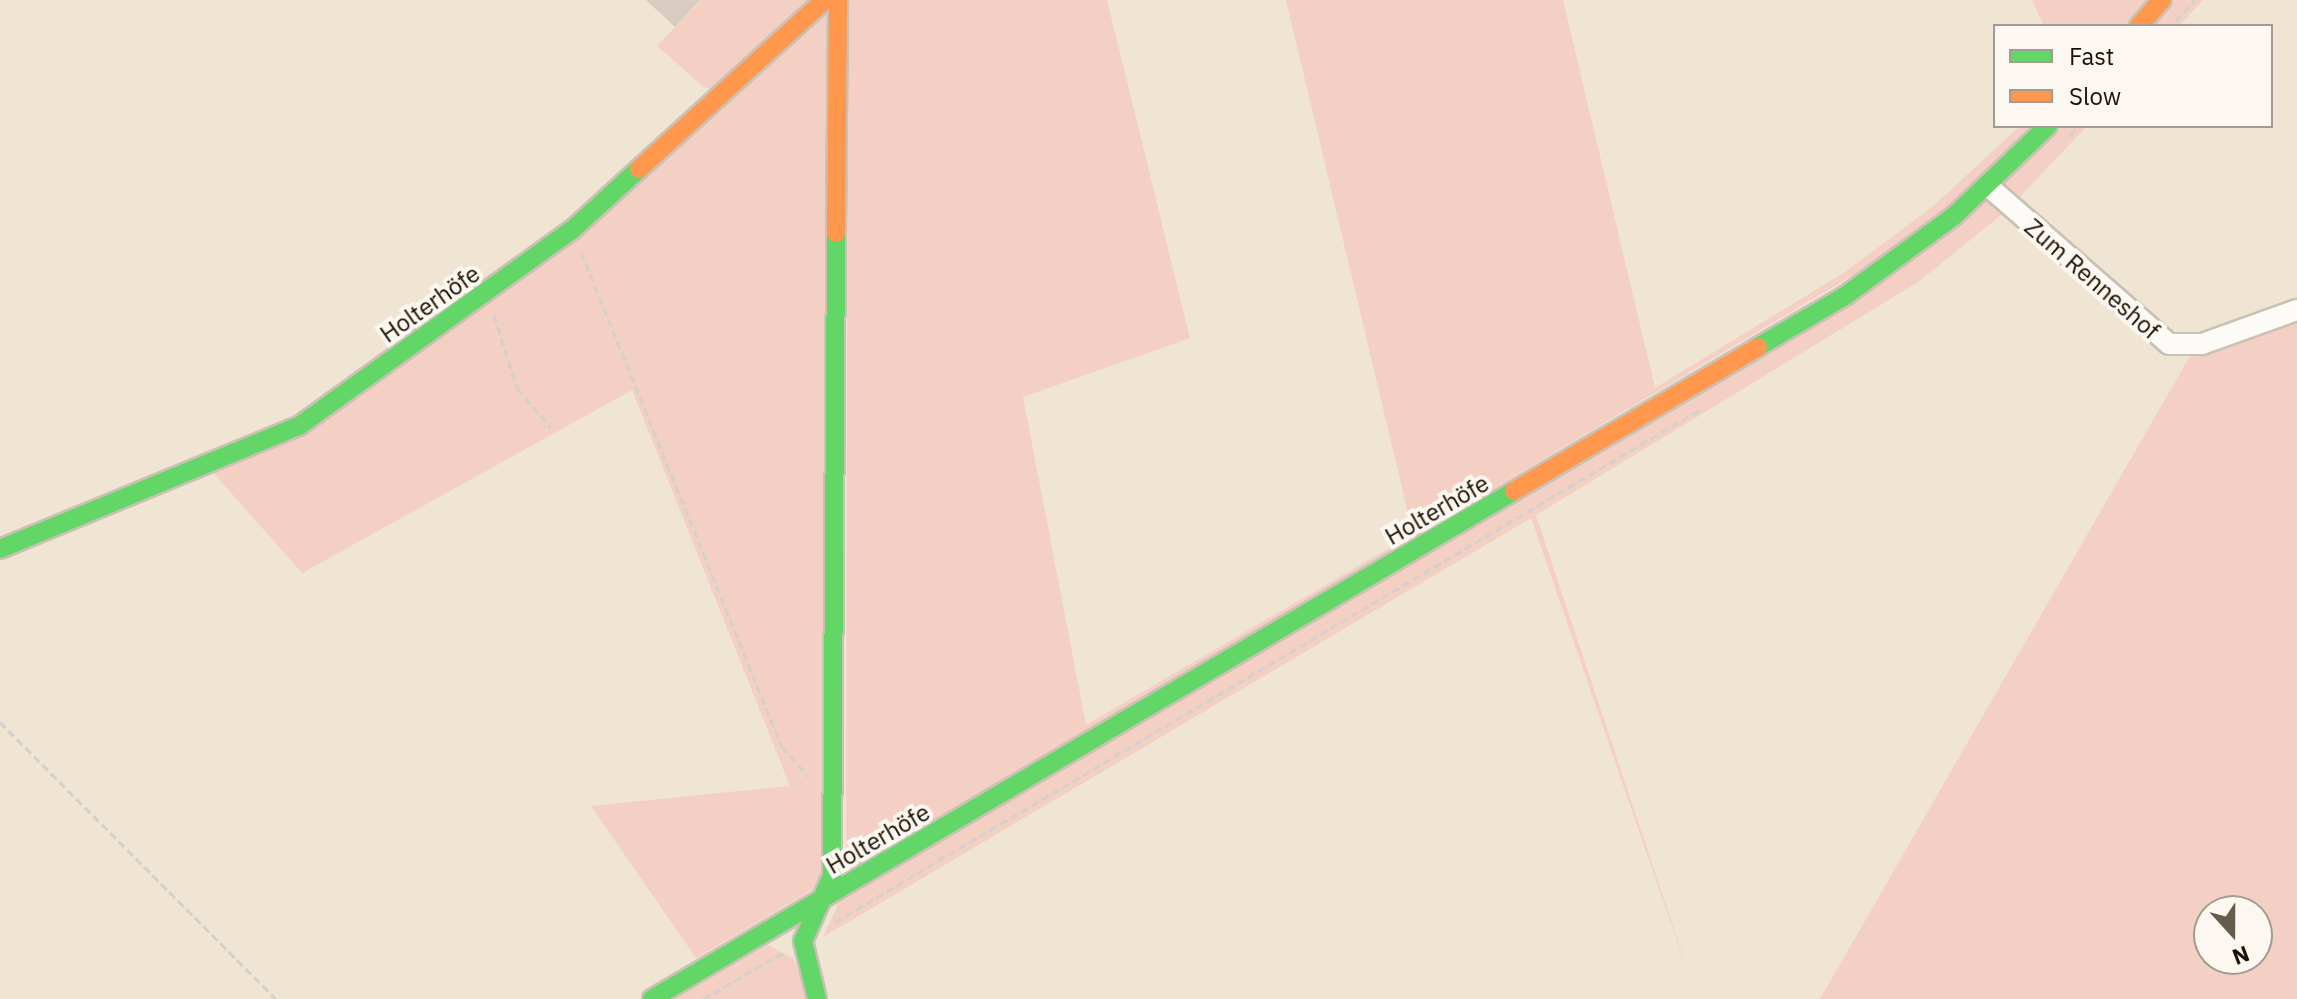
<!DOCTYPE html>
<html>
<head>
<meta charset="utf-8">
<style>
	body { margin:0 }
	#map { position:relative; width:2297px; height:999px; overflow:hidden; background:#f0e4d3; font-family:"IBM Plex Sans",sans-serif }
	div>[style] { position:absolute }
	.green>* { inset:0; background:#f4cfc3 }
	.building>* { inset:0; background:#d8ccc0 }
	.path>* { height:3px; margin-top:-1.5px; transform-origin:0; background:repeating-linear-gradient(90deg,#d4d0cb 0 8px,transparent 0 12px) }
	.roads { filter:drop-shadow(2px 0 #cac1b4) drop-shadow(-2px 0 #cac1b4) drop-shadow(0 2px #cac1b4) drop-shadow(0 -2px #cac1b4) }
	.street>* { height:20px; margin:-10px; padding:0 10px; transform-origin:10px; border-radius:10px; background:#fdfbf8 }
	.fast>* { height:18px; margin:-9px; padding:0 9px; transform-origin:9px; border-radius:9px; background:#63d668 }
	.slow>* { height:18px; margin:-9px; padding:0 9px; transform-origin:9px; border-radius:9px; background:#ff974d }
	span { translate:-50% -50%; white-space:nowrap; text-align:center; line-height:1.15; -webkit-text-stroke:8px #fcf7f1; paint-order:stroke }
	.street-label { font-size:24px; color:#1a1207 }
	.legend { position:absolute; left:1993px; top:24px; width:280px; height:104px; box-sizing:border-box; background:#fcf7f1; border:2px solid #a29b93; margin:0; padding:10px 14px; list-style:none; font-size:24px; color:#1a1207 }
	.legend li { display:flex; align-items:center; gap:16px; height:40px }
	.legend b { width:40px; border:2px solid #a29b93 }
	.north { position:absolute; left:2193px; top:895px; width:80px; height:80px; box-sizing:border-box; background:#fcf7f1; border:2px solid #a29b93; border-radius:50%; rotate:159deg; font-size:22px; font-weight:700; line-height:32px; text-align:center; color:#1a1207 }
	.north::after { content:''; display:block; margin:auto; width:28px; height:36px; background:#655c4e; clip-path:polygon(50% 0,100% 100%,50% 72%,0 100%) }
</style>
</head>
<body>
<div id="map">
	<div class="green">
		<i style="clip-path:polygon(701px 0,814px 0,723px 90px,705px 88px,657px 46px)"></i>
		<i style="clip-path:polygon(848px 0,1107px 0,1190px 338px,1023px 397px,1086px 725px,1413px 534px,1286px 0,1563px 0,1655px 388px,1845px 272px,1931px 208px,2020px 126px,2039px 126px,1922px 234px,846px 874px)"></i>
		<i style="clip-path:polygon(2032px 0,2154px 0,2130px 26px,2044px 26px)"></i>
		<i style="clip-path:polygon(2175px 0,2203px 0,2179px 26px,2152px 26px)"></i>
		<i style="clip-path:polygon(829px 3px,824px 883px,696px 958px,591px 806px,790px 786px,632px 390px,302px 573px,210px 469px,537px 265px)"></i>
		<i style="clip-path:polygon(2063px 126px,2087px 126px,2014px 203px,2000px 185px)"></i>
		<i style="clip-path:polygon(1986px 198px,2005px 212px,1918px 282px,1536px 515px,1697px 999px,1531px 518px,823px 937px,838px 904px)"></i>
		<i style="clip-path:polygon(evenodd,2297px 319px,2297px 999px,1820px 999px,2190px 356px,2297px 319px,2209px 911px,2257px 911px,2257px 959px,2209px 959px,2209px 911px)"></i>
		<i style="clip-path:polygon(768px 945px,794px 959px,808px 999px,675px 999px)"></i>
	</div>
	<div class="building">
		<i style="clip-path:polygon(646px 0,700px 0,675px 27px)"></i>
	</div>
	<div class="path">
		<i style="left:2176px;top:21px;width:28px;rotate:-48deg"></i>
		<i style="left:2070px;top:135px;width:12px;rotate:-48deg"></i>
		<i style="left:581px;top:252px;width:534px;rotate:67.9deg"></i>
		<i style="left:782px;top:747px;width:40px;rotate:48deg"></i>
		<i style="left:494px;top:315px;width:77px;rotate:72.5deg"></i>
		<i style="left:517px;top:388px;width:52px;rotate:49.6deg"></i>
		<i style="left:0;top:722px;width:391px;rotate:45.1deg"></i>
		<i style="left:835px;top:922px;width:1004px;rotate:-30.65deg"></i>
		<i style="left:703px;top:999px;width:94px;rotate:-30.1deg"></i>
	</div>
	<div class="roads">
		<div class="street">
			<i style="left:1988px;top:186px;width:240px;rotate:41.1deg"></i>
			<i style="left:2169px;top:344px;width:33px"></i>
			<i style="left:2202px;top:344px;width:101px;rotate:-19.7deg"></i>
		</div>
		<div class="fast">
			<i style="left:1758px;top:347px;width:101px;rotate:-30.4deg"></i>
			<i style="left:1845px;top:296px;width:135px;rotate:-36.3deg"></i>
			<i style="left:1954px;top:216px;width:130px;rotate:-43.8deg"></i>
			<i style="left:0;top:549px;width:323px;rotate:-22.4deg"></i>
			<i style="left:299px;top:426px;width:336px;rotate:-35.7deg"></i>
			<i style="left:572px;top:230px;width:91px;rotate:-42.3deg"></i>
			<i style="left:652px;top:999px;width:1001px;rotate:-30.51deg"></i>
			<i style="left:817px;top:999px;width:60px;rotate:-103.6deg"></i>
			<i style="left:803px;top:941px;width:71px;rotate:-66deg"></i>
			<i style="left:832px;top:876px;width:643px;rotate:-89.64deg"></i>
		</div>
		<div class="slow">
			<i style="left:2139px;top:26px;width:35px;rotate:-49deg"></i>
			<i style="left:639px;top:169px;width:251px;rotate:-42.3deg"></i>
			<i style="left:836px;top:233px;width:233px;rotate:-89.5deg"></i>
			<i style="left:1514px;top:491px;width:283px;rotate:-30.5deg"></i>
		</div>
	</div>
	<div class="street-label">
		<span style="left:2092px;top:279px;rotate:41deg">Zum Renneshof</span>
		<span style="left:430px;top:304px;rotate:-35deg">Holterhöfe</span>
		<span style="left:1437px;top:510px;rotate:-30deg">Holterhöfe</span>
		<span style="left:878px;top:839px;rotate:-30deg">Holterhöfe</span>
	</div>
	<ul class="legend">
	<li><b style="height:10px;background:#63d668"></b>Fast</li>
	<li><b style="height:10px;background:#ff974d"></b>Slow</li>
	</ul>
	<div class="north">N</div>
</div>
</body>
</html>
